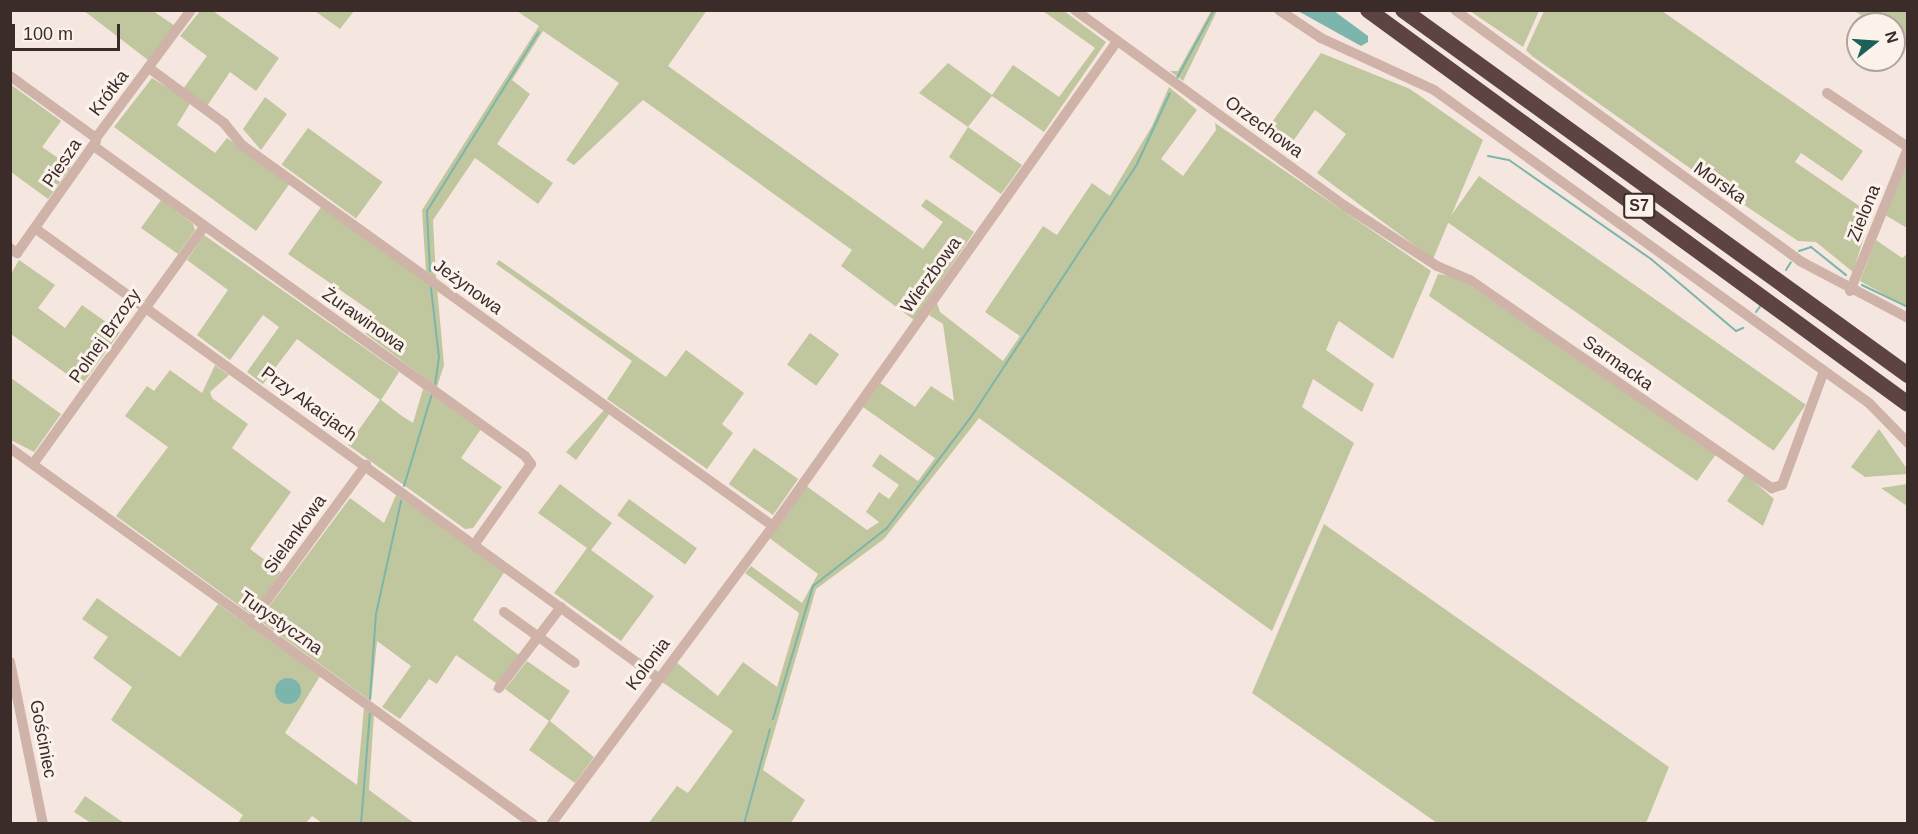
<!DOCTYPE html>
<html>
<head>
<meta charset="utf-8">
<style>
	body { margin:0 }
	#map { position:relative; width:1918px; height:834px; overflow:hidden; background:#f5e7df; font-family:Arial,sans-serif }
	div>[style] { position:absolute }
	.green>* { inset:0; background:#c0c69d; transform-origin:0 0 }
	.water>* { inset:0; background:#7bb5ac }
	.round { border-radius:50% }
	.stream>* { height:2px; margin:-1px; padding:0 1px; transform-origin:1px; border-radius:1px; background:#7bb5ac }
	.minor>* { height:10px; margin:-5px; padding:0 5px; transform-origin:5px; border-radius:5px; background:#cfb3a9 }
	.highway>* { height:16px; margin:-8px; padding:0 8px; transform-origin:8px; border-radius:8px; background:#5d4440 }
	span { translate:-50% -50%; white-space:nowrap; text-align:center; line-height:1.15; -webkit-text-stroke:6px #fcf2ec; paint-order:stroke }
	.shield-label span { padding:2px 4px; background:#fcf2ec; border:2px solid; border-radius:4px; -webkit-text-stroke-width:0 }
	.shield-label { font-size:16px; color:#3b2c2a; font-weight:700 }
	.street-label { font-size:18px; color:#3b2c2a }
	.frame { position:absolute; inset:0; border:12px solid #3b2c2a; pointer-events:none }
	.north { position:absolute; left:1846px; top:12px; width:60px; height:60px; box-sizing:border-box; background:#fcf2ec; border:2px solid #afa39e; border-radius:50%; rotate:73deg; font-size:16px; font-weight:700; line-height:24px; text-align:center; color:#3b2c2a }
	.north::after { content:''; display:block; margin:auto; width:21px; height:27px; background:#1b6158; clip-path:polygon(50% 0,100% 100%,50% 72%,0 100%) }
	.scale { position:absolute; left:12px; top:24px; width:108px; height:27px; box-sizing:border-box; border:3px solid #3b2c2a; border-top:0; padding-left:8px; font-size:18px; line-height:21px; white-space:nowrap; color:#3b2c2a; -webkit-text-stroke:4px #fcf2ec; paint-order:stroke }
</style>
</head>
<body>
<div id="map">
	<div class="green">
		<i style="clip-path:polygon(83px 10px,153px 11px,175px 26px,148px 60px)"></i>
		<i style="clip-path:polygon(707px 10px,668px 66px,923px 249px,943px 222px,921px 206px,926px 199px,974px 232px,914px 320px,841px 266px,852px 250px,643px 100px,574px 165px,566px 160px,619px 83px,543px 31px,512px 80px,530px 94px,497px 144px,553px 183px,538px 204px,475px 158px,433px 220px,436px 279px,426px 273px,422px 210px,539px 26px,517px 11px)"></i>
		<i style="clip-path:polygon(200px 11px,213px 11px,279px 58px,256px 91px,230px 72px,207px 106px,183px 89px,207px 56px,180px 36px)"></i>
		<i style="clip-path:polygon(315px 11px,354px 11px,340px 29px)"></i>
		<i style="clip-path:polygon(1043px 11px,1064px 11px,1106px 42px,1044px 132px,992px 96px,968px 127px,1022px 165px,1001px 194px,949px 157px,968px 127px,919px 93px,948px 63px,992px 95px,1013px 65px,1059px 97px,1095px 48px)"></i>
		<i style="clip-path:polygon(1211px 11px,1217px 11px,1183px 81px,1170px 71px,1178px 71px)"></i>
		<i style="clip-path:polygon(1470px 11px,1539px 11px,1523px 47px)"></i>
		<i style="clip-path:polygon(1544px 11px,1662px 11px,1863px 151px,1842px 181px,1801px 153px,1795px 162px,1871px 214px,1853px 272px,1816px 242px,1798px 241px,1694px 171px,1532px 56px,1526px 50px)"></i>
		<i style="clip-path:polygon(1854px 11px,1907px 11px,1907px 42px,1894px 34px,1894px 24px,1877px 24px)"></i>
		<i style="clip-path:polygon(1321px 53px,1410px 89px,1483px 140px,1433px 259px,1317px 173px,1346px 134px,1315px 110px,1286px 151px,1263px 135px)"></i>
		<i style="clip-path:polygon(152px 78px,191px 102px,177px 125px,215px 153px,227px 138px,290px 183px,256px 231px,114px 127px)"></i>
		<i style="clip-path:polygon(10px 84px,61px 121px,42px 147px,71px 167px,48px 199px,11px 172px)"></i>
		<i style="clip-path:polygon(1169px 87px,1197px 110px,1161px 159px,1183px 176px,1216px 130px,1215px 123px,1431px 271px,1393px 359px,1339px 321px,1336px 326px,1326px 350px,1374px 384px,1362px 412px,1313px 379px,1302px 407px,1354px 443px,1272px 631px,979px 418px,884px 539px,816px 589px,763px 770px,805px 800px,791px 823px,648px 824px,677px 786px,688px 793px,733px 731px,662px 682px,676px 662px,718px 696px,743px 662px,777px 687px,799px 613px,745px 573px,751px 566px,802px 603px,818px 574px,768px 537px,805px 485px,867px 530px,879px 522px,866px 512px,879px 492px,889px 499px,899px 485px,872px 466px,880px 454px,918px 481px,935px 458px,863px 407px,880px 383px,915px 407px,931px 386px,954px 401px,943px 324px,929px 315px,937px 303px,940px 312px,1003px 361px,1020px 336px,985px 312px,1043px 226px,1057px 235px,1092px 183px,1110px 196px,1152px 126px)"></i>
		<i style="clip-path:polygon(265px 97px,287px 114px,261px 150px,243px 129px)"></i>
		<i style="left:308px;top:128px;width:92px;height:45px;rotate:36deg"></i>
		<i style="clip-path:polygon(1907px 157px,1907px 228px,1885px 215px)"></i>
		<i style="left:1479px;top:176px;width:399px;height:56px;rotate:35deg"></i>
		<i style="clip-path:polygon(161px 200px,193px 224px,195px 230px,178px 254px,141px 228px)"></i>
		<i style="clip-path:polygon(322px 206px,437px 287px,444px 365px,437px 387px,366px 334px,372px 312px,288px 254px)"></i>
		<i style="clip-path:polygon(204px 235px,399px 372px,381px 400px,402px 416px,413px 423px,423px 389px,481px 429px,461px 458px,502px 487px,473px 528px,465px 529px,348px 445px,380px 400px,297px 339px,263px 384px,247px 372px,279px 327px,263px 315px,230px 360px,197px 335px,228px 290px,187px 260px)"></i>
		<i style="clip-path:polygon(1876px 240px,1902px 258px,1907px 254px,1907px 307px,1860px 281px)"></i>
		<i style="clip-path:polygon(19px 260px,55px 285px,38px 308px,65px 328px,82px 305px,120px 332px,82px 385px,11px 334px,11px 274px)"></i>
		<i style="clip-path:polygon(499px 260px,666px 377px,686px 350px,744px 393px,722px 424px,733px 433px,707px 469px,607px 399px,632px 361px,496px 264px)"></i>
		<i style="clip-path:polygon(1438px 274px,1457px 277px,1716px 454px,1697px 481px,1429px 296px)"></i>
		<i style="left:810px;top:333px;width:36px;height:39px;rotate:36deg"></i>
		<i style="clip-path:polygon(215px 365px,229px 375px,210px 392px,212px 398px,248px 424px,232px 448px,291px 492px,250px 549px,281px 572px,252px 615px,116px 516px,168px 447px,125px 416px,147px 386px,154px 391px,170px 370px,202px 393px)"></i>
		<i style="clip-path:polygon(11px 378px,61px 414px,34px 452px,11px 440px)"></i>
		<i style="clip-path:polygon(605px 409px,610px 413px,576px 460px,566px 452px)"></i>
		<i style="clip-path:polygon(1879px 429px,1907px 469px,1907px 474px,1865px 477px,1851px 467px)"></i>
		<i style="left:754px;top:448px;width:54px;height:44px;rotate:35deg"></i>
		<i style="clip-path:polygon(1745px 474px,1774px 499px,1763px 526px,1727px 501px)"></i>
		<i style="clip-path:polygon(560px 484px,612px 523px,591px 550px,654px 596px,621px 641px,554px 593px,587px 548px,538px 513px)"></i>
		<i style="clip-path:polygon(1907px 484px,1907px 506px,1881px 488px)"></i>
		<i style="clip-path:polygon(396px 495px,505px 571px,473px 620px,520px 656px,492px 692px,496px 683px,456px 655px,437px 684px,429px 679px,400px 719px,382px 707px,411px 666px,377px 641px,371px 701px,259px 620px,350px 498px,384px 523px)"></i>
		<i style="left:629px;top:499px;width:84px;height:20px;rotate:36deg"></i>
		<i style="clip-path:polygon(1324px 524px,1669px 767px,1646px 823px,1437px 823px,1252px 693px)"></i>
		<i style="clip-path:polygon(97px 598px,180px 657px,218px 604px,320px 676px,285px 733px,357px 785px,364px 707px,374px 714px,369px 790px,414px 823px,322px 823px,312px 816px,306px 823px,238px 823px,243px 815px,111px 720px,132px 687px,93px 658px,108px 637px,82px 619px)"></i>
		<i style="clip-path:polygon(527px 661px,570px 691px,550px 721px,594px 757px,575px 783px,529px 750px,549px 721px,505px 689px)"></i>
		<i style="clip-path:polygon(85px 796px,124px 823px,91px 823px,74px 812px)"></i>
	</div>
	<div class="water">
		<i style="clip-path:polygon(1298px 11px,1334px 11px,1368px 36px,1368px 42px,1361px 46px)"></i>
		<i class="round" style="left:275px;top:678px;width:26px;height:26px"></i>
	</div>
	<div class="stream">
		<i style="left:1177px;top:78px;width:77px;rotate:-61.4deg"></i>
		<i style="left:1488px;top:156px;width:21px;rotate:11deg"></i>
		<i style="left:1509px;top:160px;width:173px;rotate:34.9deg"></i>
		<i style="left:1651px;top:259px;width:111px;rotate:40.3deg"></i>
		<i style="left:1736px;top:331px;width:8px;rotate:-23deg"></i>
		<i style="left:1799px;top:251px;width:13px;rotate:-18deg"></i>
		<i style="left:1811px;top:247px;width:45px;rotate:38.7deg"></i>
		<i style="left:1786px;top:270px;width:9px;rotate:-58deg"></i>
		<i style="left:430px;top:271px;width:60px;rotate:-92.9deg"></i>
		<i style="left:427px;top:211px;width:211px;rotate:-58deg"></i>
		<i style="left:1862px;top:285px;width:51px;rotate:25.6deg"></i>
		<i style="left:431px;top:288px;width:69px;rotate:83.4deg"></i>
		<i style="left:439px;top:357px;width:27px;rotate:98deg"></i>
		<i style="left:1756px;top:312px;width:9px;rotate:-54deg"></i>
		<i style="left:404px;top:486px;width:96px;rotate:-73.1deg"></i>
		<i style="left:370px;top:699px;width:85px;rotate:-86deg"></i>
		<i style="left:376px;top:614px;width:116px;rotate:-77.5deg"></i>
		<i style="left:773px;top:719px;width:139px;rotate:-73.3deg"></i>
		<i style="left:813px;top:586px;width:94px;rotate:-38.1deg"></i>
		<i style="left:887px;top:528px;width:139px;rotate:-52.9deg"></i>
		<i style="left:971px;top:417px;width:303px;rotate:-56.7deg"></i>
		<i style="left:1137px;top:164px;width:78px;rotate:-65.1deg"></i>
		<i style="left:361px;top:824px;width:111px;rotate:-85.4deg"></i>
		<i style="left:744px;top:824px;width:98px;rotate:-74.7deg"></i>
	</div>
	<div class="minor">
		<i style="left:1075px;top:10px;width:334px;rotate:36deg"></i>
		<i style="left:1345px;top:206px;width:110px;rotate:33.1deg"></i>
		<i style="left:1437px;top:266px;width:36px;rotate:23deg"></i>
		<i style="left:1470px;top:280px;width:367px;rotate:34.6deg"></i>
		<i style="left:1772px;top:488px;width:10px;rotate:-17deg"></i>
		<i style="left:1782px;top:485px;width:121px;rotate:-69.8deg"></i>
		<i style="left:1279px;top:10px;width:50px;rotate:33.7deg"></i>
		<i style="left:1321px;top:38px;width:124px;rotate:24.7deg"></i>
		<i style="left:1434px;top:90px;width:536px;rotate:35.74deg"></i>
		<i style="left:1869px;top:403px;width:56px;rotate:45.7deg"></i>
		<i style="left:1455px;top:10px;width:427px;rotate:36deg"></i>
		<i style="left:1800px;top:261px;width:122px;rotate:27.8deg"></i>
		<i style="left:149px;top:68px;width:93px;rotate:36.3deg"></i>
		<i style="left:224px;top:123px;width:28px;rotate:51deg"></i>
		<i style="left:242px;top:145px;width:654px;rotate:35.66deg"></i>
		<i style="left:10px;top:76px;width:106px;rotate:35.8deg"></i>
		<i style="left:1827px;top:93px;width:97px;rotate:33.7deg"></i>
		<i style="left:96px;top:138px;width:159px;rotate:-53.4deg"></i>
		<i style="left:95px;top:147px;width:530px;rotate:35.7deg"></i>
		<i style="left:525px;top:456px;width:10px;rotate:53deg"></i>
		<i style="left:531px;top:464px;width:99px;rotate:125.1deg"></i>
		<i style="left:36px;top:229px;width:767px;rotate:35.82deg"></i>
		<i style="left:10px;top:248px;width:9px;rotate:36deg"></i>
		<i style="left:17px;top:253px;width:137px;rotate:-54.8deg"></i>
		<i style="left:1850px;top:291px;width:154px;rotate:-67.9deg"></i>
		<i style="left:10px;top:448px;width:644px;rotate:35.71deg"></i>
		<i style="left:33px;top:464px;width:292px;rotate:-54.2deg"></i>
		<i style="left:504px;top:612px;width:87px;rotate:35.7deg"></i>
		<i style="left:251px;top:622px;width:195px;rotate:-53.8deg"></i>
		<i style="left:10px;top:662px;width:165px;rotate:78.5deg"></i>
		<i style="left:499px;top:688px;width:102px;rotate:-52.6deg"></i>
		<i style="left:551px;top:824px;width:372px;rotate:-53.3deg"></i>
		<i style="left:773px;top:526px;width:591px;rotate:-54.64deg"></i>
	</div>
	<div class="highway">
		<i style="left:1368px;top:10px;width:668px;rotate:36.12deg"></i>
		<i style="left:1403px;top:10px;width:623px;rotate:35.86deg"></i>
	</div>
	<div class="shield-label">
		<span style="left:1639px;top:206px">S7</span>
	</div>
	<div class="street-label">
		<span style="left:109px;top:93px;rotate:-53deg">Krótka</span>
		<span style="left:1264px;top:127px;rotate:36deg">Orzechowa</span>
		<span style="left:62px;top:163px;rotate:-56deg">Piesza</span>
		<span style="left:1720px;top:183px;rotate:35deg">Morska</span>
		<span style="left:1864px;top:213px;rotate:-68deg">Zielona</span>
		<span style="left:931px;top:275px;rotate:-54deg">Wierzbowa</span>
		<span style="left:468px;top:287px;rotate:36deg">Jeżynowa</span>
		<span style="left:364px;top:320px;rotate:35deg">Żurawinowa</span>
		<span style="left:105px;top:336px;rotate:-55deg">Polnej Brzozy</span>
		<span style="left:1618px;top:363px;rotate:35deg">Sarmacka</span>
		<span style="left:309px;top:404px;rotate:36deg">Przy Akacjach</span>
		<span style="left:295px;top:534px;rotate:-54deg">Sielankowa</span>
		<span style="left:281px;top:623px;rotate:35deg">Turystyczna</span>
		<span style="left:648px;top:664px;rotate:-53deg">Kolonia</span>
		<span style="left:43px;top:739px;rotate:79deg">Gościniec</span>
	</div>
	<div class="frame"></div>
	<div class="north">N</div>
	<div class="scale">100 m</div>
</div>
</body>
</html>
